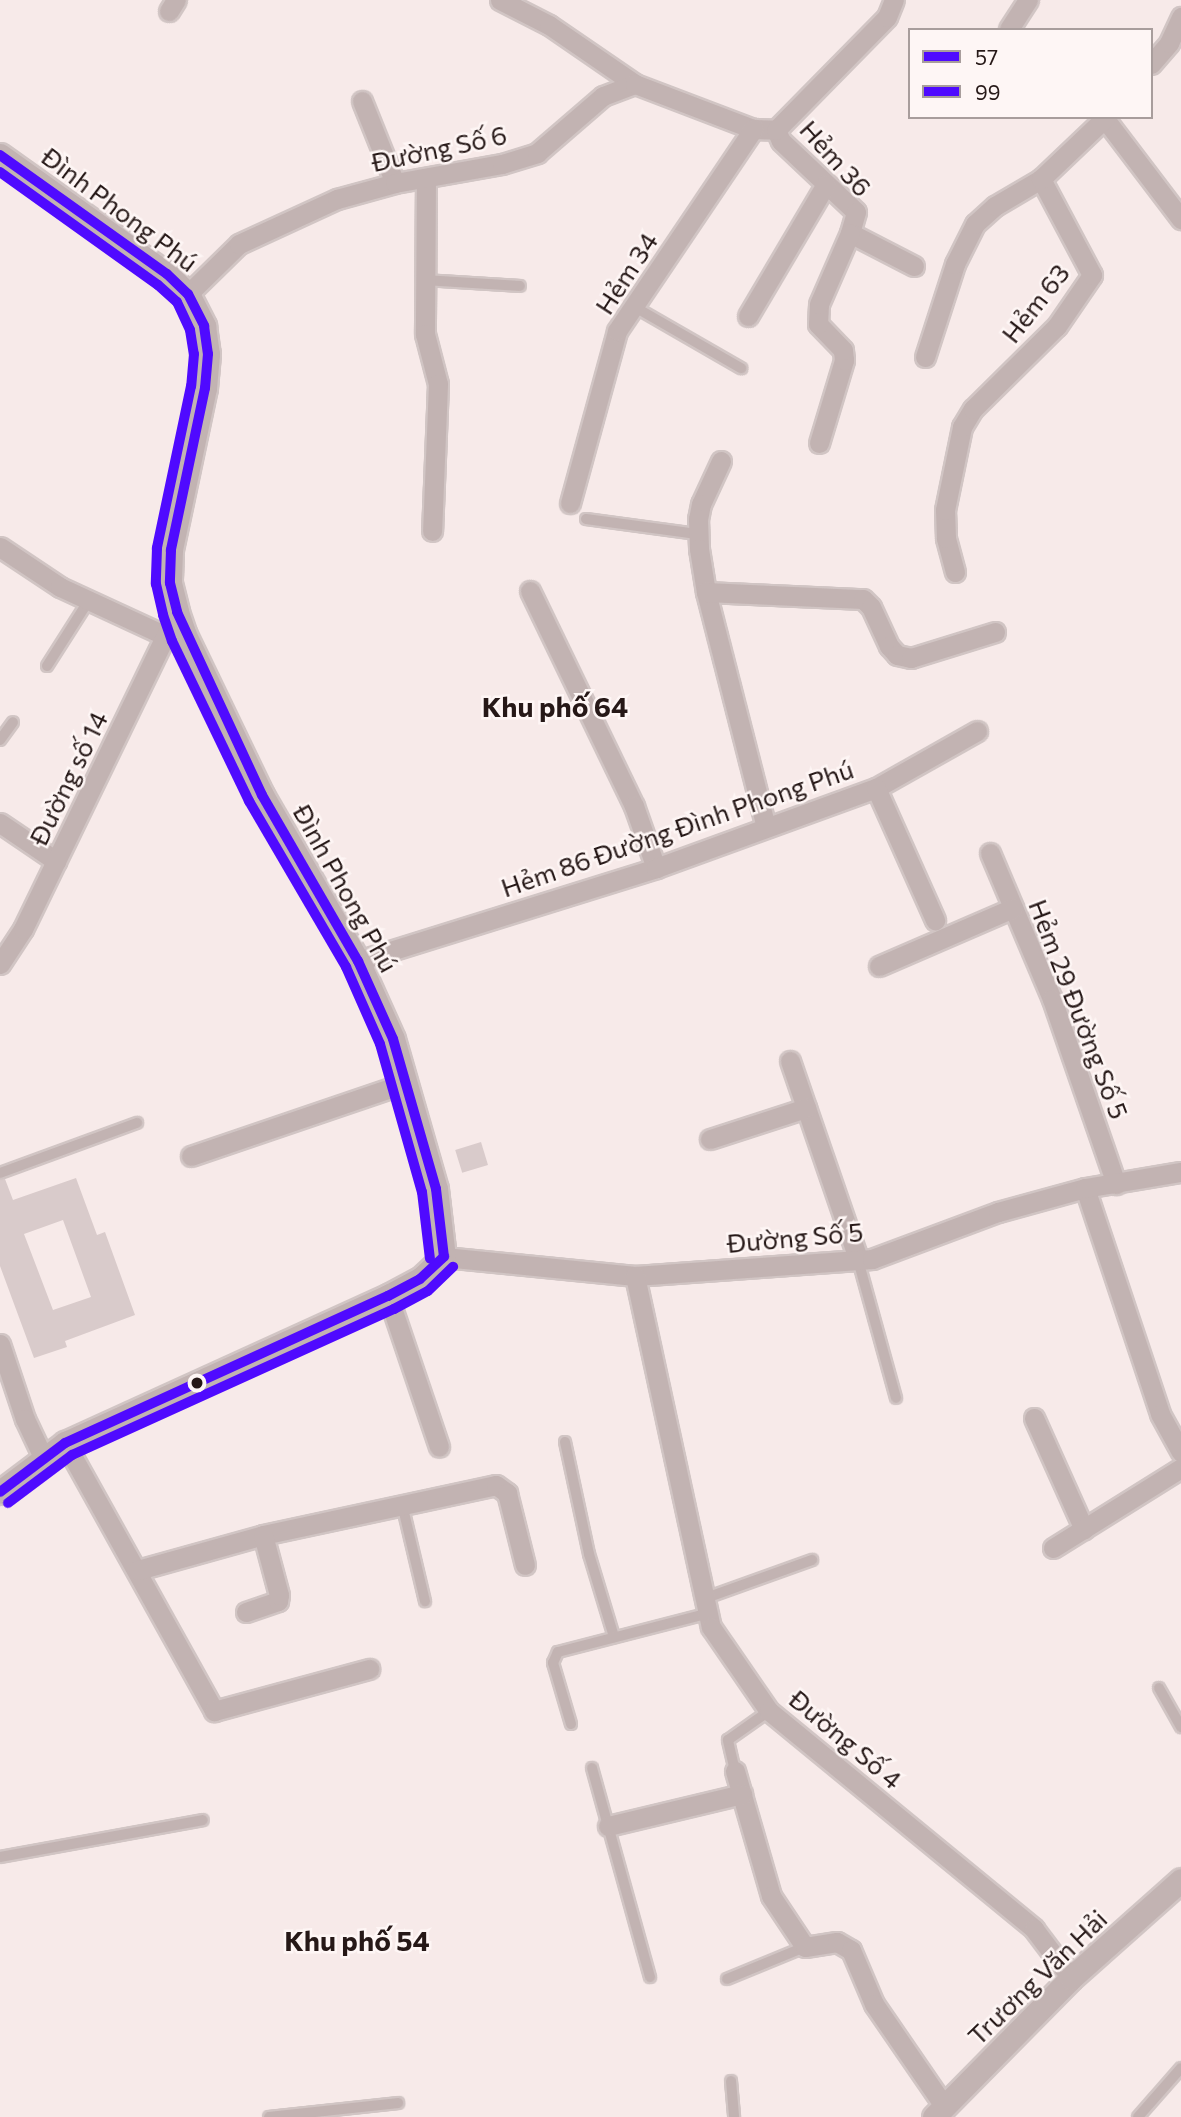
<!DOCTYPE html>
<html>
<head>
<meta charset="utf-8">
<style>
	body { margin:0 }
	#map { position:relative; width:1181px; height:2117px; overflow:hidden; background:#f7eae9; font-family:Commissioner,sans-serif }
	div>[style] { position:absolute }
	.building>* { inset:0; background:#d9cbcb; transform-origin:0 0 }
	.roads { filter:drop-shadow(2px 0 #d1c5c4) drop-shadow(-2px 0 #d1c5c4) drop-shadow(0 2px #d1c5c4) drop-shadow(0 -2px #d1c5c4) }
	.service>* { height:10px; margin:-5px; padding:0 5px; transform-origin:5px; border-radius:5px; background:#c2b3b2 }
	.minor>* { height:19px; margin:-9.5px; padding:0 9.5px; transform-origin:9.5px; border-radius:9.5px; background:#c2b3b2 }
	.tertiary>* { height:23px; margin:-11.5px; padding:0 11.5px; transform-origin:11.5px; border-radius:11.5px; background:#c2b3b2 }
	.bus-1>* { height:10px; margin:-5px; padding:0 5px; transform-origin:5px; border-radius:5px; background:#4f0aff }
	.bus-2>* { height:10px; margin:-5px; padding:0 5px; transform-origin:5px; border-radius:5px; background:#4f0aff }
	.dots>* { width:19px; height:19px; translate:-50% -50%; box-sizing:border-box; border:4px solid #fef6f5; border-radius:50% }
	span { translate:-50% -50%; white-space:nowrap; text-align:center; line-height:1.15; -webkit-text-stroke:5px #fef6f5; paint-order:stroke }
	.street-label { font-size:26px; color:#261817 }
	.neighbourhood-label { font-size:28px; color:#261817; font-weight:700 }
	.legend { position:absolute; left:908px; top:28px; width:245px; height:91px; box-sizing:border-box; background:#fef6f5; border:2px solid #a89d9c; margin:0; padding:9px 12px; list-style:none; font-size:21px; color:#261817 }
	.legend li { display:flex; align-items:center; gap:14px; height:35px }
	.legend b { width:35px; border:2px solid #a89d9c }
</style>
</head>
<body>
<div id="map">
	<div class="building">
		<i style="left:481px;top:1142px;width:24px;height:27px;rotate:73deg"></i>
		<i style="clip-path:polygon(evenodd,76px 1178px,97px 1235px,105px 1232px,135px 1315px,65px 1341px,67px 1347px,34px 1358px,0 1266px,0 1180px,5px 1179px,13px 1200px,76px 1178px,63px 1220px,91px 1297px,53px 1310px,24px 1234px,63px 1220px)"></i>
	</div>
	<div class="roads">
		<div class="service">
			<i style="left:425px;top:280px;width:95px;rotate:3.6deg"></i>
			<i style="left:633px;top:306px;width:125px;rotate:29.9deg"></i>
			<i style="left:586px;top:519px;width:112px;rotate:7.7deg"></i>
			<i style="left:47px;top:666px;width:78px;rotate:-57.5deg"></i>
			<i style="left:0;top:740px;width:22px;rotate:-54deg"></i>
			<i style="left:0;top:1173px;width:146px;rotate:-20.1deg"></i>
			<i style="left:858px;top:1260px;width:143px;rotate:74.6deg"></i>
			<i style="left:565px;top:1442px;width:115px;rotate:77.9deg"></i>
			<i style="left:589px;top:1554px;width:87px;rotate:73.2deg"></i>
			<i style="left:402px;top:1504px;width:100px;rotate:76.7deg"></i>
			<i style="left:703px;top:1599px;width:116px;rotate:-19.7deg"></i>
			<i style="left:1159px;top:1688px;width:45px;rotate:60.6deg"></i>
			<i style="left:571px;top:1724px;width:64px;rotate:-106.4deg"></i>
			<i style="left:553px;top:1663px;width:12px;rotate:-66deg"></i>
			<i style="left:558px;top:1652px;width:153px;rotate:-14.4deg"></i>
			<i style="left:592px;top:1768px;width:217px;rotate:74.5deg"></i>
			<i style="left:735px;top:1771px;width:32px;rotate:-103deg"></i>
			<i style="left:728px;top:1740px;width:50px;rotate:-35.3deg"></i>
			<i style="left:0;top:1857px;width:206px;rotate:-10.3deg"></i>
			<i style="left:727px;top:1979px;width:84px;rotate:-22.3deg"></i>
			<i style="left:731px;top:2081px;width:36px;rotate:85deg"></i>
			<i style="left:269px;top:2117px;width:130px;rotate:-6.2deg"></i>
			<i style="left:1138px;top:2117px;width:65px;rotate:-48.7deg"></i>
		</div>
		<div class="minor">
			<i style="left:500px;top:0;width:55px;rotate:27deg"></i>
			<i style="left:549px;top:25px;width:104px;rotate:34.5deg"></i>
			<i style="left:169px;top:11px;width:13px;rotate:-58deg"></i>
			<i style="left:1009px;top:29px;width:35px;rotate:-57deg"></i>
			<i style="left:1151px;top:64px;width:28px;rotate:-49deg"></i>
			<i style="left:1169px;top:43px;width:29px;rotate:-65deg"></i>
			<i style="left:362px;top:101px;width:88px;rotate:68.1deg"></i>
			<i style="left:1105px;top:119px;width:126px;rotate:52.8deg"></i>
			<i style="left:776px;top:130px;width:12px;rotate:66deg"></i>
			<i style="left:781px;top:141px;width:103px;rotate:43.4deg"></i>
			<i style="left:856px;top:212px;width:22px;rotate:106deg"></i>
			<i style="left:850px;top:233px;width:72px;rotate:27.3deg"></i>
			<i style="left:426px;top:178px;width:156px;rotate:90.4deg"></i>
			<i style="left:425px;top:334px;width:52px;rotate:75.4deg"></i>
			<i style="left:438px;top:384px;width:147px;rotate:92.3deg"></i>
			<i style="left:188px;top:294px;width:71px;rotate:-44.4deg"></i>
			<i style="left:239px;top:244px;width:108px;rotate:-24.7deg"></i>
			<i style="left:337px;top:199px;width:60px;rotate:-15.4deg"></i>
			<i style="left:395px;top:183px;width:109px;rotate:-10.1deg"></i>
			<i style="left:502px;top:164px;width:37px;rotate:-17deg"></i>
			<i style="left:537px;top:153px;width:87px;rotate:-40.8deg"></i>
			<i style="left:603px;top:96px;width:34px;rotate:-21deg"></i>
			<i style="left:635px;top:84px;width:126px;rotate:20.9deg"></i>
			<i style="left:753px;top:129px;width:23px;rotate:2deg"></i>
			<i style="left:776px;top:130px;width:158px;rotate:-45.5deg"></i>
			<i style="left:887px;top:17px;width:18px;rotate:-68deg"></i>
			<i style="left:748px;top:316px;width:153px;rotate:-59.4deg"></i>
			<i style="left:925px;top:357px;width:98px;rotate:-72.1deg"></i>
			<i style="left:955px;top:264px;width:45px;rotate:-63.4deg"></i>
			<i style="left:975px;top:224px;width:27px;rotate:-42deg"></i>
			<i style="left:995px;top:206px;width:53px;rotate:-30.4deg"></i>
			<i style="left:819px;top:443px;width:87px;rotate:-73.2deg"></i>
			<i style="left:844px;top:360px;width:10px;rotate:-96deg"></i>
			<i style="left:843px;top:350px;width:36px;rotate:-134deg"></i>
			<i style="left:818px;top:324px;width:20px;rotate:-87deg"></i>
			<i style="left:819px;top:304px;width:77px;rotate:-66.4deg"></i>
			<i style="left:721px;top:461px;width:47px;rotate:114.9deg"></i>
			<i style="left:701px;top:504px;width:15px;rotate:101deg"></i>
			<i style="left:698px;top:519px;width:30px;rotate:88deg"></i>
			<i style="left:699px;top:549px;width:44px;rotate:80.8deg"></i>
			<i style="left:706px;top:592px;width:243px;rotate:75.7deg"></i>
			<i style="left:570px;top:503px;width:178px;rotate:-74.7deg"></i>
			<i style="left:617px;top:331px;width:244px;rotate:-56deg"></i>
			<i style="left:0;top:547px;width:72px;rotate:33.7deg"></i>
			<i style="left:60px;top:587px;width:117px;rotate:24.8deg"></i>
			<i style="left:955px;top:572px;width:35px;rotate:-105deg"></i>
			<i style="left:946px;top:538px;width:28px;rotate:-92deg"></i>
			<i style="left:945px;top:510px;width:85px;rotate:-78.4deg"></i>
			<i style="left:962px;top:427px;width:21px;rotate:-59deg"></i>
			<i style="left:973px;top:409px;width:118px;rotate:-44.7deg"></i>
			<i style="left:1057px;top:326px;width:62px;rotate:-55.5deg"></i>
			<i style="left:1092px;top:275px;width:109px;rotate:-118deg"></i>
			<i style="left:1041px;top:179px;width:90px;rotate:-43.6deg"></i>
			<i style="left:530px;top:591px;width:239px;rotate:64.2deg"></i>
			<i style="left:634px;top:806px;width:66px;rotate:70.5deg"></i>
			<i style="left:706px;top:592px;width:157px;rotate:2.6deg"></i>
			<i style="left:863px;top:599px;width:11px;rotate:45deg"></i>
			<i style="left:871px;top:607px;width:43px;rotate:65.2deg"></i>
			<i style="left:889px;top:646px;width:12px;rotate:48deg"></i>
			<i style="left:897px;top:655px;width:14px;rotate:12deg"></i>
			<i style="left:911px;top:658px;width:88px;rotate:-17.2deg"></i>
			<i style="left:876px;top:788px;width:116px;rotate:-29.4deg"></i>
			<i style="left:0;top:823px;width:68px;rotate:34.2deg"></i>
			<i style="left:990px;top:853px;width:159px;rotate:67deg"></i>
			<i style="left:1052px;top:999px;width:196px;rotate:70.9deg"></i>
			<i style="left:358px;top:961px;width:312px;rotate:-17.3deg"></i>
			<i style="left:656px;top:868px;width:234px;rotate:-20deg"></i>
			<i style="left:876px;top:788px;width:145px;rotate:65.9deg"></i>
			<i style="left:0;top:964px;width:42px;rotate:-56.7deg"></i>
			<i style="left:23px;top:929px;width:352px;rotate:-64.1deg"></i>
			<i style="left:879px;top:966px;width:146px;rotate:-23.4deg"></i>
			<i style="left:790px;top:1061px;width:209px;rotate:71deg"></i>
			<i style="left:710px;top:1139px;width:101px;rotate:-17.9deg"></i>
			<i style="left:191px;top:1156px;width:227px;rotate:-18.8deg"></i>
			<i style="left:1085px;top:1188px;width:238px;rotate:71.6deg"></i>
			<i style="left:1160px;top:1414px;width:43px;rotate:61.1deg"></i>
			<i style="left:444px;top:1257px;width:192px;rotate:5.7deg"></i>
			<i style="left:635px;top:1276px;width:238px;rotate:-4.1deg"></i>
			<i style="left:872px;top:1259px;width:134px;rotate:-20.5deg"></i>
			<i style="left:998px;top:1212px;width:90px;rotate:-15.4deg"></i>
			<i style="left:1085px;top:1188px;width:97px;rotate:-9.5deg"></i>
			<i style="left:635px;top:1276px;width:359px;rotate:77.8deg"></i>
			<i style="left:711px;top:1627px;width:102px;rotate:55.4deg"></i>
			<i style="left:769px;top:1711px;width:343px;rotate:39.4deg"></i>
			<i style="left:1034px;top:1929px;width:61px;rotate:52.9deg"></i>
			<i style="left:388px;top:1296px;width:159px;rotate:71.3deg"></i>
			<i style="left:0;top:1344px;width:79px;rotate:71.6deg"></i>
			<i style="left:25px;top:1419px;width:42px;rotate:64.7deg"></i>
			<i style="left:1034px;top:1418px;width:122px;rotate:65.8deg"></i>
			<i style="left:65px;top:1443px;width:307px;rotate:60.9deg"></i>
			<i style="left:214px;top:1711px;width:161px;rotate:-15.2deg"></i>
			<i style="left:1053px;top:1548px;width:151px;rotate:-32deg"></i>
			<i style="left:138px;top:1570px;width:130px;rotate:-15.6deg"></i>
			<i style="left:263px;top:1535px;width:238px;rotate:-12.1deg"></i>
			<i style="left:496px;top:1485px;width:14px;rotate:36deg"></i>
			<i style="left:507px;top:1493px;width:74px;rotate:76deg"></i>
			<i style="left:246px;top:1612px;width:34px;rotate:-19deg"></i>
			<i style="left:278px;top:1601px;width:6px;rotate:-81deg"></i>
			<i style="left:279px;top:1595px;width:62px;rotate:-104.9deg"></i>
			<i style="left:735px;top:1771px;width:130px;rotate:73.9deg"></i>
			<i style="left:771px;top:1896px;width:61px;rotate:56.3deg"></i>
			<i style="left:805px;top:1947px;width:32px;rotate:-9deg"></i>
			<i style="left:837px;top:1942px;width:16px;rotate:30deg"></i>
			<i style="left:851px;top:1950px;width:59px;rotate:66.9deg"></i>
			<i style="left:874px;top:2004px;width:124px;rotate:55.5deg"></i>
			<i style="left:608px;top:1826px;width:138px;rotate:-13.4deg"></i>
		</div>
		<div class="tertiary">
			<i style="left:0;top:155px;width:205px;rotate:35.5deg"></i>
			<i style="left:167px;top:274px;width:29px;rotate:44deg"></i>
			<i style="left:188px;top:294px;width:36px;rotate:63deg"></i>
			<i style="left:204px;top:326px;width:28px;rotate:82deg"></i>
			<i style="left:208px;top:354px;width:34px;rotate:95deg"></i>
			<i style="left:205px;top:388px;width:166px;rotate:101.9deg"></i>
			<i style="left:171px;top:550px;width:33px;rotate:92deg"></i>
			<i style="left:170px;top:583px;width:30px;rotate:76deg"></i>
			<i style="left:177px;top:612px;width:24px;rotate:71deg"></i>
			<i style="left:185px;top:635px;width:178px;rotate:64.3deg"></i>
			<i style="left:262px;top:795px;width:192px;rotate:60deg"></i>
			<i style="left:358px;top:961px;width:85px;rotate:65.8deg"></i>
			<i style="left:393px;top:1039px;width:156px;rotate:74deg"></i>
			<i style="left:436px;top:1189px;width:68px;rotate:83.3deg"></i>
			<i style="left:444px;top:1257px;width:33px;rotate:137deg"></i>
			<i style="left:420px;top:1279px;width:36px;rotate:152deg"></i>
			<i style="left:388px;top:1296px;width:355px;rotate:155.5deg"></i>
			<i style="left:65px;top:1443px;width:81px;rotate:143deg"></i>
			<i style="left:934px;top:2117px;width:195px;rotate:-45.4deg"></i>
			<i style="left:1071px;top:1978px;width:147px;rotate:-41.7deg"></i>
		</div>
	</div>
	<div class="bus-1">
		<i style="left:0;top:155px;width:205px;rotate:35.5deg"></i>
		<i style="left:167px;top:274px;width:29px;rotate:44deg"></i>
		<i style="left:188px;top:294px;width:36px;rotate:63deg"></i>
		<i style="left:204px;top:326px;width:28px;rotate:82deg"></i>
		<i style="left:208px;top:354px;width:34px;rotate:95deg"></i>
		<i style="left:205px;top:388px;width:166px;rotate:101.9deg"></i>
		<i style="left:171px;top:550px;width:33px;rotate:92deg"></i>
		<i style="left:170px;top:583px;width:30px;rotate:76deg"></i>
		<i style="left:177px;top:612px;width:202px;rotate:65.1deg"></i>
		<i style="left:262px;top:795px;width:192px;rotate:60deg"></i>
		<i style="left:358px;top:961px;width:85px;rotate:65.8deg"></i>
		<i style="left:393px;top:1039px;width:156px;rotate:74deg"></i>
		<i style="left:436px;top:1189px;width:68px;rotate:83.3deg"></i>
		<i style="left:0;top:1492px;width:81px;rotate:-37deg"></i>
		<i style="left:65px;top:1443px;width:355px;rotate:-24.5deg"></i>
		<i style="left:388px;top:1296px;width:36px;rotate:-28deg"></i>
		<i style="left:420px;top:1279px;width:33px;rotate:-43deg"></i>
	</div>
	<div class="bus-2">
		<i style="left:0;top:172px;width:194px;rotate:35.6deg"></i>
		<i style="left:158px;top:285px;width:25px;rotate:42deg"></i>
		<i style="left:177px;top:302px;width:31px;rotate:65deg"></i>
		<i style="left:190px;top:330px;width:24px;rotate:81deg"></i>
		<i style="left:194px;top:354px;width:32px;rotate:95deg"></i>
		<i style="left:191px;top:386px;width:166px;rotate:101.9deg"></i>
		<i style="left:157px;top:548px;width:36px;rotate:92deg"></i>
		<i style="left:156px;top:584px;width:32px;rotate:77deg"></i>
		<i style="left:163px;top:615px;width:28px;rotate:71deg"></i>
		<i style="left:172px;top:641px;width:178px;rotate:64.3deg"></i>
		<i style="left:249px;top:801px;width:192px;rotate:59.7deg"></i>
		<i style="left:346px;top:967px;width:84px;rotate:66.2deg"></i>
		<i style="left:380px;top:1044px;width:154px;rotate:74.2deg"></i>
		<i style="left:422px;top:1192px;width:67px;rotate:83.2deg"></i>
		<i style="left:8px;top:1503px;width:80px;rotate:-36.9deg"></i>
		<i style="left:72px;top:1455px;width:354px;rotate:-24.4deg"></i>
		<i style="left:394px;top:1309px;width:38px;rotate:-28deg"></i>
		<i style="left:428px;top:1291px;width:35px;rotate:-44deg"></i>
	</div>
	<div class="dots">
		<i style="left:197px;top:1383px;background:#261817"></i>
	</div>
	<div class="street-label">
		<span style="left:439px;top:148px;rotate:-12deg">Đường Số 6</span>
		<span style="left:836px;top:158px;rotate:48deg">Hẻm 36</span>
		<span style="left:120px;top:209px;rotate:37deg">Đình Phong Phú</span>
		<span style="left:626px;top:273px;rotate:-57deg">Hẻm 34</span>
		<span style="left:1035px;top:303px;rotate:-52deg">Hẻm 63</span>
		<span style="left:68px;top:778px;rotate:-64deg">Đường số 14</span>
		<span style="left:677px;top:828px;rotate:-19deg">Hẻm 86 Đường Đình Phong Phú</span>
		<span style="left:346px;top:888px;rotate:61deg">Đình Phong Phú</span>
		<span style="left:1079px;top:1009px;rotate:69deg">Hẻm 29 Đường Số 5</span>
		<span style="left:795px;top:1237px;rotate:-5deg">Đường Số 5</span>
		<span style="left:846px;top:1739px;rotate:40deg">Đường Số 4</span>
		<span style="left:1037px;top:1977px;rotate:-44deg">Trương Văn Hải</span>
	</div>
	<div class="neighbourhood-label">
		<span style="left:555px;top:706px">Khu phố 64</span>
		<span style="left:357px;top:1940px">Khu phố 54</span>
	</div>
	<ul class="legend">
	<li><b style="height:9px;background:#4f0aff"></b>57</li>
	<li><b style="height:9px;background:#4f0aff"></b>99</li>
	</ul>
</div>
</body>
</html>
